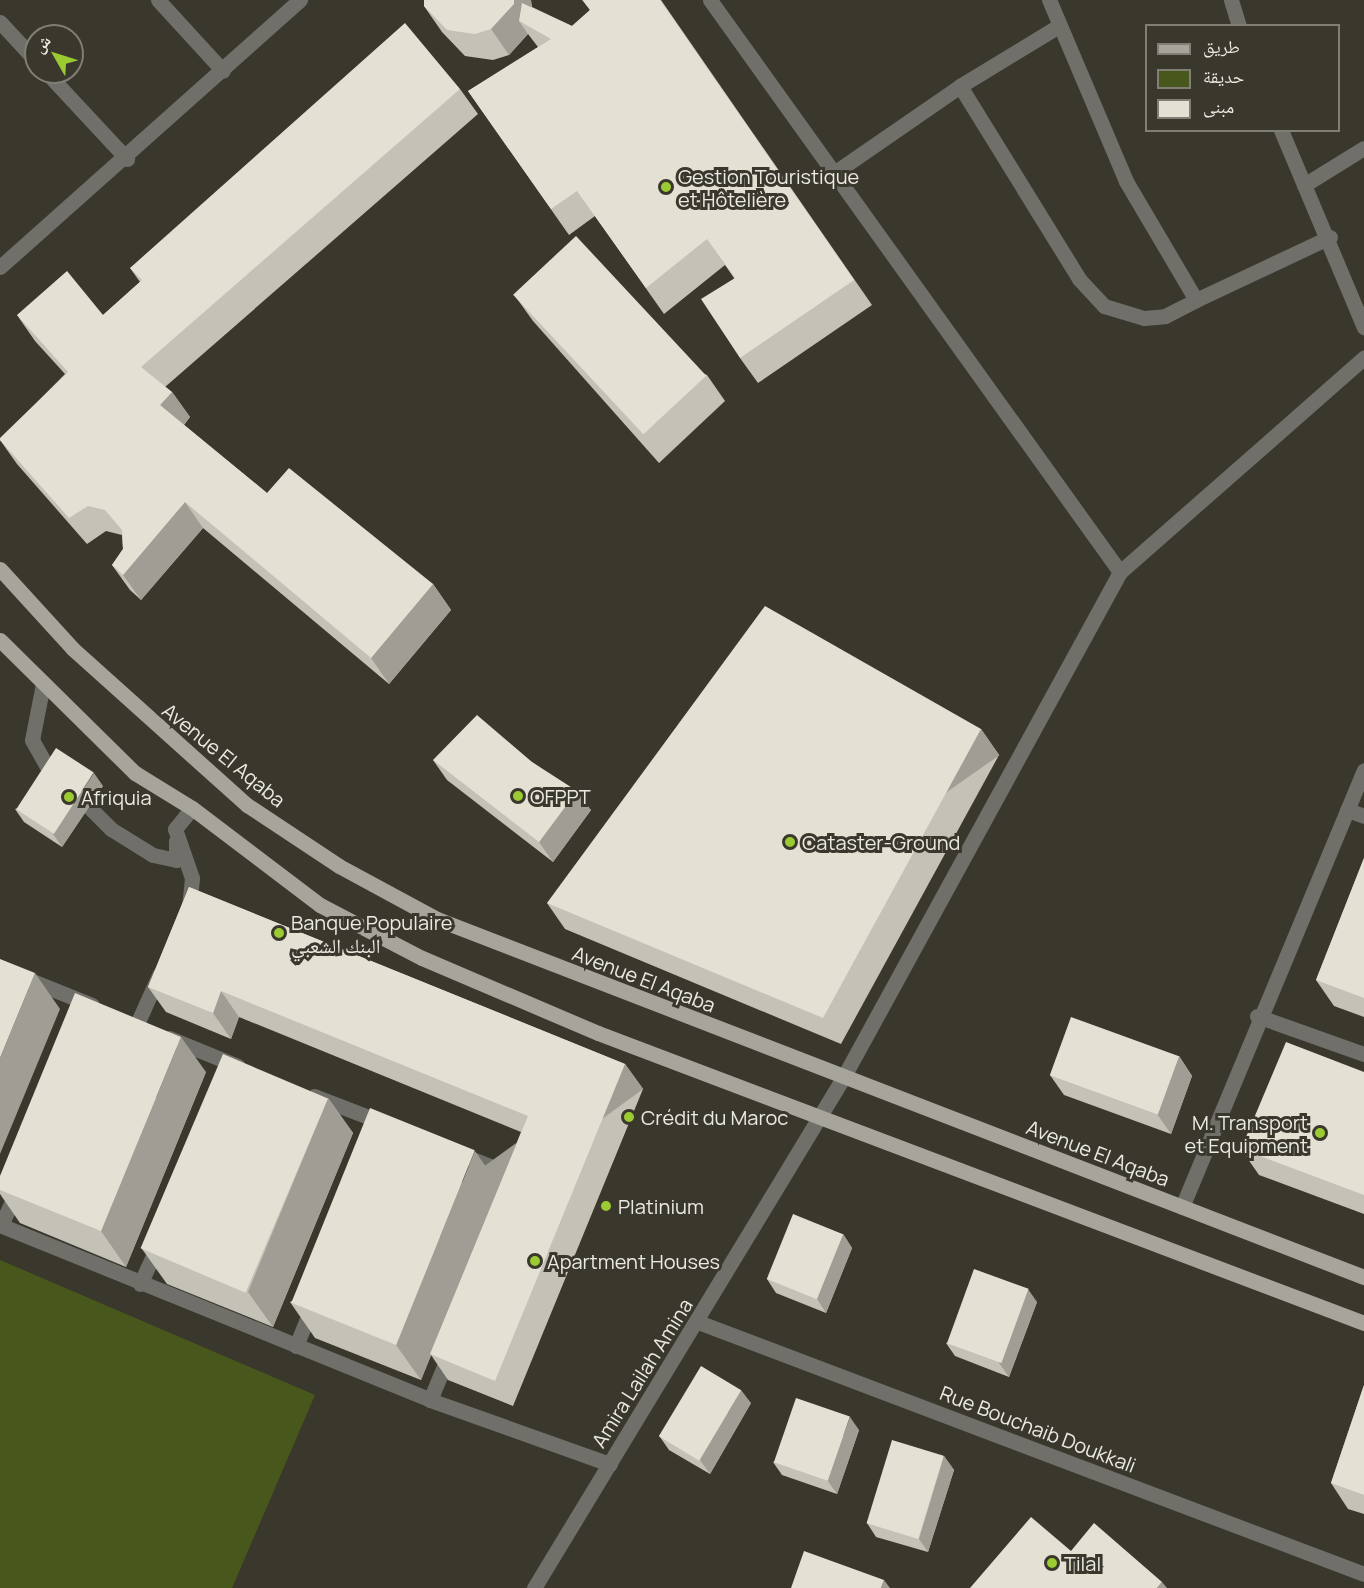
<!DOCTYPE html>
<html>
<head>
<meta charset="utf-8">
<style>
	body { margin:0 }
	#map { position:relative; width:1364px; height:1588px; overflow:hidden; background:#3a372d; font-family:Manrope,"Noto Naskh Arabic",sans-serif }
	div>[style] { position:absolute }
	.green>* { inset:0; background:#48571b }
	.minor>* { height:15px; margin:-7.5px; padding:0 7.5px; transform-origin:7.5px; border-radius:7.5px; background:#706f6a }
	.major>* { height:15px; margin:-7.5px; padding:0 7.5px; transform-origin:7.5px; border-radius:7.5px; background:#a7a59b }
	.wall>* { inset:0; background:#c4c1b6 }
	.shaded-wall>* { inset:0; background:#a09d94; transform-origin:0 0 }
	.building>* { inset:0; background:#e4e0d4; transform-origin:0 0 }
	.dots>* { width:16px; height:16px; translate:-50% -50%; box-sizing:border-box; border:3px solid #3a372d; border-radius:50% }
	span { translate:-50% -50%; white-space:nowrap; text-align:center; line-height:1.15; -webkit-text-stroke:6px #3a372d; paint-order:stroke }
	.poi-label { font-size:20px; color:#ebe9e3 }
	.left { translate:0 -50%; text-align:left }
	.right { translate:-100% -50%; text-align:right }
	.street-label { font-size:20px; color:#ebe9e3 }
	.legend { position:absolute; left:1145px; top:24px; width:195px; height:108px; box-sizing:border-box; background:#3a372d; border:2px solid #817e76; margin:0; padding:8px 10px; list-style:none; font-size:18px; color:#ebe9e3 }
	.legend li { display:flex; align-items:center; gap:12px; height:30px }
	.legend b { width:30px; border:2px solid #817e76 }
	.north { position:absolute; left:24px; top:24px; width:60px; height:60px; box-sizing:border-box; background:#3a372d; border:2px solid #817e76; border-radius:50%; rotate:309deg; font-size:16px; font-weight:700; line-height:24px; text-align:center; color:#ebe9e3 }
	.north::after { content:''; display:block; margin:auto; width:21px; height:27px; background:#9cca32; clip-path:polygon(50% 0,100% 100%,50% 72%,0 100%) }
</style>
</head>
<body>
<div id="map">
	<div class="green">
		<i style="clip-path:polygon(0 1260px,315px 1395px,232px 1588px,0 1588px)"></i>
	</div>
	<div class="minor">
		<i style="left:158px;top:0;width:96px;rotate:47.5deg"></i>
		<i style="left:710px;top:0;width:704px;rotate:54.37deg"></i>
		<i style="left:1231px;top:0;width:27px;rotate:73deg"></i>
		<i style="left:0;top:22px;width:53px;rotate:47.3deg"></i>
		<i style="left:46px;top:72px;width:119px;rotate:47deg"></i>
		<i style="left:960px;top:86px;width:227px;rotate:58.3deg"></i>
		<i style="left:1079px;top:279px;width:37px;rotate:47deg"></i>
		<i style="left:1104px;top:306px;width:42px;rotate:16.7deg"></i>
		<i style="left:1144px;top:318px;width:21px;rotate:-5deg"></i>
		<i style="left:1165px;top:316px;width:35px;rotate:-27deg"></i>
		<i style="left:1196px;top:300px;width:138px;rotate:-120.5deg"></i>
		<i style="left:1126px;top:181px;width:197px;rotate:-113deg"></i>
		<i style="left:1281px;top:130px;width:214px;rotate:67.2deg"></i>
		<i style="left:834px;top:173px;width:153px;rotate:-34.6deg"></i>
		<i style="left:960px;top:86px;width:114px;rotate:-31.3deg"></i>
		<i style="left:1304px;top:185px;width:70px;rotate:-31.7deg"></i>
		<i style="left:0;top:267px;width:402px;rotate:-41.7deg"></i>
		<i style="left:1196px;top:300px;width:148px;rotate:-25.2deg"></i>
		<i style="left:43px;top:684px;width:57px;rotate:101.1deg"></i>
		<i style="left:32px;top:740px;width:45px;rotate:60.6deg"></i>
		<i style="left:89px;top:807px;width:31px;rotate:45deg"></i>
		<i style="left:111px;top:829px;width:49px;rotate:31.8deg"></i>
		<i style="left:153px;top:855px;width:24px;rotate:12deg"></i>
		<i style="left:176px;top:860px;width:19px;rotate:-90deg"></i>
		<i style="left:1347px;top:810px;width:18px;rotate:19deg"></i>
		<i style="left:189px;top:907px;width:29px;rotate:-84deg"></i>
		<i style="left:192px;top:878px;width:52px;rotate:-109.1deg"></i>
		<i style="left:175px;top:829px;width:27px;rotate:-51deg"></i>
		<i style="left:0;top:968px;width:99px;rotate:21.9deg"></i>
		<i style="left:1257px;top:1016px;width:114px;rotate:19.6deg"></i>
		<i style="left:137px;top:1024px;width:54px;rotate:-65.8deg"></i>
		<i style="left:169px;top:1038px;width:74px;rotate:22.1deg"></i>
		<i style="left:314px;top:1096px;width:75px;rotate:21.1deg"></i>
		<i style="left:467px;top:1157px;width:41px;rotate:21.5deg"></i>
		<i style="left:505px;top:1172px;width:18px;rotate:49deg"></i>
		<i style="left:1182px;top:1207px;width:473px;rotate:-67.4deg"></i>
		<i style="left:0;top:1225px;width:464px;rotate:22.1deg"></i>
		<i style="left:430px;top:1400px;width:191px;rotate:19.6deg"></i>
		<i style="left:1px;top:1225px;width:38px;rotate:-65deg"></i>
		<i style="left:140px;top:1284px;width:45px;rotate:-65.1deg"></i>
		<i style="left:698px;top:1322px;width:712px;rotate:20.73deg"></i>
		<i style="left:296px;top:1346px;width:45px;rotate:-68deg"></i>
		<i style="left:430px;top:1400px;width:52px;rotate:-67.4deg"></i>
		<i style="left:534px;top:1588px;width:596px;rotate:-58.79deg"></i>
		<i style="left:843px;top:1078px;width:577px;rotate:-61.3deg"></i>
		<i style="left:1120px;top:572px;width:325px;rotate:-41.3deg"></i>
	</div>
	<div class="major">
		<i style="left:0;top:569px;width:108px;rotate:47.6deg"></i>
		<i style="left:73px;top:649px;width:234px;rotate:41.9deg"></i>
		<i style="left:247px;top:805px;width:110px;rotate:33.5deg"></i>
		<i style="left:339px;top:866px;width:111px;rotate:28.4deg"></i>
		<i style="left:437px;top:919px;width:994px;rotate:21.12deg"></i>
		<i style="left:0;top:640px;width:190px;rotate:44.6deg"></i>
		<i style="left:135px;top:773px;width:67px;rotate:31.6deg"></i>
		<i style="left:192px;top:808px;width:161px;rotate:37.2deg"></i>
		<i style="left:320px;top:905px;width:115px;rotate:27.5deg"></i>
		<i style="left:422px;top:958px;width:191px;rotate:23.1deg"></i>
		<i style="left:598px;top:1033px;width:819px;rotate:20.74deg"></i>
	</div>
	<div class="wall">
		<i style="clip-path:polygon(424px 0,531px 0,532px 7px,572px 26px,590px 10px,582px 0,661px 0,872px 305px,758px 383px,740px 358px,734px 278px,725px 265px,664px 314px,595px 216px,569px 235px,468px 91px,538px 47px,528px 34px,509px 55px,493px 60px,465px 56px,442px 32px,424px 6px)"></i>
		<i style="clip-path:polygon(460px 89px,478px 114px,165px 387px,172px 392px,190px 417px,184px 425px,267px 493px,433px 584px,451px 610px,389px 684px,203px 528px,141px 600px,130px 590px,112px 565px,123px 549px,122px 535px,106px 531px,87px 544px,17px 464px,0 440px,65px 374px,35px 341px,17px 315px,103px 315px,140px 282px,130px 268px)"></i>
		<i style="clip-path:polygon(515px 296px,707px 375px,725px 401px,659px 463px,533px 321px)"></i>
		<i style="clip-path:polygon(981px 729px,999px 755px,841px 1044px,565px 929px,547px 903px)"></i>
		<i style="clip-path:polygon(433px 760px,532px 762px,591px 810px,553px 862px,447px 780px)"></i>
		<i style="clip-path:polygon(103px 786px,62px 847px,24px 822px,15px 809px)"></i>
		<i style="clip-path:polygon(1364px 858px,1364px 1017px,1334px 1006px,1316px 980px)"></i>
		<i style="clip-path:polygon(189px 887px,625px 1064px,643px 1089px,513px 1406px,448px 1380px,431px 1355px,421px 1380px,315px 1338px,290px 1302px,500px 1185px,521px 1132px,239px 1017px,231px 1039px,166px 1012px,148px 987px)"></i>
		<i style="clip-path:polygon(1179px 1056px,1192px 1076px,1171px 1134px,1064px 1095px,1050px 1075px)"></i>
		<i style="clip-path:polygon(206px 1072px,126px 1267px,20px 1223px,0 1194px,0 1176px)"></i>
		<i style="clip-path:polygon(1364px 1072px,1364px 1214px,1259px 1175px,1241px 1149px)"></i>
		<i style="clip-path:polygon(328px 1098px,353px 1133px,273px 1327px,167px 1284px,142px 1249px)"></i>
		<i style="clip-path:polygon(843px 1234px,852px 1248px,826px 1313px,776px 1293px,767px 1279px)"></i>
		<i style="clip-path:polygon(1037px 1302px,1009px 1377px,955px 1356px,946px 1343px)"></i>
		<i style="clip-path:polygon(1364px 1385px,1364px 1514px,1348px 1509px,1331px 1483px)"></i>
		<i style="clip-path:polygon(751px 1403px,710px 1474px,669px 1450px,660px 1437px)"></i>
		<i style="clip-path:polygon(859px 1430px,837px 1494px,782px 1475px,773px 1462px)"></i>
		<i style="clip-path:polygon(944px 1456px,954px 1470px,928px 1552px,876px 1537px,867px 1523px)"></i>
	</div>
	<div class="shaded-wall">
		<i style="clip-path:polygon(514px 0,531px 0,532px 28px,519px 21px,528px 34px,509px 55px,491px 29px)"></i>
		<i style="clip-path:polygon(172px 392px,190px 417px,178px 431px,160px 405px)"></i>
		<i style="clip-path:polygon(185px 502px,203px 528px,141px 600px,123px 575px)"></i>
		<i style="clip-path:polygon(433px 584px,451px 610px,389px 684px,371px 658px)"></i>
		<i style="left:981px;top:729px;width:32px;height:329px;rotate:55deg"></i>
		<i style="clip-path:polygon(94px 773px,103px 786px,62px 847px,53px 834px)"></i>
		<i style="clip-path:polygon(577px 791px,591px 810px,553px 862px,539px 842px)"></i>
		<i style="clip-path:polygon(35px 973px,60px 1009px,0 1154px,0 1058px)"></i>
		<i style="clip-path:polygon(221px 991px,239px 1017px,231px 1039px,213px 1013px)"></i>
		<i style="clip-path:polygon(181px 1037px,206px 1072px,126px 1267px,101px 1231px)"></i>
		<i style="clip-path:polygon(1179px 1056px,1192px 1076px,1171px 1134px,1157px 1114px)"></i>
		<i style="left:625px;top:1064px;width:31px;height:343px;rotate:54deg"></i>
		<i style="clip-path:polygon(328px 1098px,353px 1133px,273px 1327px,248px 1292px)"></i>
		<i style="clip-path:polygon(475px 1151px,500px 1187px,421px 1380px,396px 1345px)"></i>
		<i style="clip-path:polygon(843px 1234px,852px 1248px,826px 1313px,817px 1299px)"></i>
		<i style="clip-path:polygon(1028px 1289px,1037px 1302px,1009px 1377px,999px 1363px)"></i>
		<i style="clip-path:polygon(741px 1390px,751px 1403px,710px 1474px,700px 1460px)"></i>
		<i style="clip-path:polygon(850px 1417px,859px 1430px,837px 1494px,827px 1480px)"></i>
		<i style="clip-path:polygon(944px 1456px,954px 1470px,928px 1552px,919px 1539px)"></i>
		<i style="clip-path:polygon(884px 1580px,890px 1588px,881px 1588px)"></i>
		<i style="clip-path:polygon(1162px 1582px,1167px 1588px,1157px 1588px)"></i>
	</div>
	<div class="building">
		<i style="clip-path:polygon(424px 0,514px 0,514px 4px,491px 29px,475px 34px,447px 30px,424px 6px)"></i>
		<i style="clip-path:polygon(583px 0,660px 0,854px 280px,740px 358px,701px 299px,735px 278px,707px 239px,646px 288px,577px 191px,551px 209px,468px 91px,551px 39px,519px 21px,522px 3px,572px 26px,590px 10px)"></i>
		<i style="clip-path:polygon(405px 23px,460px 89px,141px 367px,172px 392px,160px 405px,267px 493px,289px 468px,433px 584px,371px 658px,185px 502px,123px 575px,112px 565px,123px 549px,122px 530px,105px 510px,88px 506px,69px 518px,0 440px,0 438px,68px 372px,17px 315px,67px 271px,103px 315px,142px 280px,130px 268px)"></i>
		<i style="left:576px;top:236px;width:191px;height:86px;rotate:47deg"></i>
		<i style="clip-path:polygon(765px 606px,981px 729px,823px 1018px,547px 903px)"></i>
		<i style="clip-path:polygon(477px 715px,532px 762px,577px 791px,539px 842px,433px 760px)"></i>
		<i style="left:56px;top:748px;width:45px;height:73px;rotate:33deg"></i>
		<i style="clip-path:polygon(1364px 858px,1364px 998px,1316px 980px)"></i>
		<i style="clip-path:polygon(189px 887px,625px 1064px,495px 1381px,430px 1354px,528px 1116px,221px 991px,213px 1013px,148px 987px)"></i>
		<i style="clip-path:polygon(0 959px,35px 973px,0 1058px)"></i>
		<i style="clip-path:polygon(75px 993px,181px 1037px,101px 1231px,0 1190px,0 1176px)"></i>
		<i style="left:1071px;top:1017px;width:115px;height:62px;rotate:20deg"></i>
		<i style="clip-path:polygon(1286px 1042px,1364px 1072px,1364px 1195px,1241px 1149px)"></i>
		<i style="left:223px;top:1054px;width:114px;height:211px;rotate:23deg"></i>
		<i style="left:370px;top:1108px;width:113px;height:210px;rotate:22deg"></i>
		<i style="left:793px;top:1214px;width:54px;height:70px;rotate:22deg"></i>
		<i style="left:974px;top:1269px;width:58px;height:79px;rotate:20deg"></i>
		<i style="left:701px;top:1366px;width:47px;height:82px;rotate:31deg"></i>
		<i style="clip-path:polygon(1364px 1385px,1364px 1495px,1331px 1483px)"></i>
		<i style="left:796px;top:1398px;width:57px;height:68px;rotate:19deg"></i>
		<i style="left:892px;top:1440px;width:54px;height:87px;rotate:17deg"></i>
		<i style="clip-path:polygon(1031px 1517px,1071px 1551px,1094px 1523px,1162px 1582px,1157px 1588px,970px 1588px)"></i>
		<i style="clip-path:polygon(804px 1551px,884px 1580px,881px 1588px,791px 1588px)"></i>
	</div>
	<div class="dots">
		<i style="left:666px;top:187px;background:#9cca32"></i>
		<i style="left:518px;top:796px;background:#9cca32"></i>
		<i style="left:69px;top:797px;background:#9cca32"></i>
		<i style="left:790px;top:842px;background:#9cca32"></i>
		<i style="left:279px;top:933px;background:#9cca32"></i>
		<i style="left:629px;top:1117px;background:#9cca32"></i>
		<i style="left:1320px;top:1133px;background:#9cca32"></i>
		<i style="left:606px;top:1206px;background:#9cca32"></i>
		<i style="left:535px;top:1261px;background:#9cca32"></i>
		<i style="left:1052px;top:1563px;background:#9cca32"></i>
	</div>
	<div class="poi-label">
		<span class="left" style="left:678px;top:188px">Gestion Touristique<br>et Hôtelière</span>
		<span class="left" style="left:530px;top:796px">OFPPT</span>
		<span class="left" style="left:81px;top:797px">Afriquia</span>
		<span class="left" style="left:802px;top:842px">Cataster-Ground</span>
		<span class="left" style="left:291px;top:934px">Banque Populaire<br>البنك الشعبي</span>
		<span class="left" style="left:641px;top:1117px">Crédit du Maroc</span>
		<span class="right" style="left:1308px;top:1134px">M. Transport<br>et Equipment</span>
		<span class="left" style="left:618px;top:1206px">Platinium</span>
		<span class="left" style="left:547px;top:1261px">Apartment Houses</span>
		<span class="left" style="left:1064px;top:1563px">Tilal</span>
	</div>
	<div class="street-label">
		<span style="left:224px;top:755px;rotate:39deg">Avenue El Aqaba</span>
		<span style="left:644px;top:979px;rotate:21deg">Avenue El Aqaba</span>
		<span style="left:1098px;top:1153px;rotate:21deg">Avenue El Aqaba</span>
		<span style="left:642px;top:1373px;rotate:-58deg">Amira Lailah Amina</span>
		<span style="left:1038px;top:1429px;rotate:21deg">Rue Bouchaib Doukkali</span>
	</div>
	<ul class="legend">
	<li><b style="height:8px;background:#a7a59b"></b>طريق</li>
	<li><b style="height:16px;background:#48571b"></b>حديقة</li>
	<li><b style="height:16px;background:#e4e0d4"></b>مبنى</li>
	</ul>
	<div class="north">ش</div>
</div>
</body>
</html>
